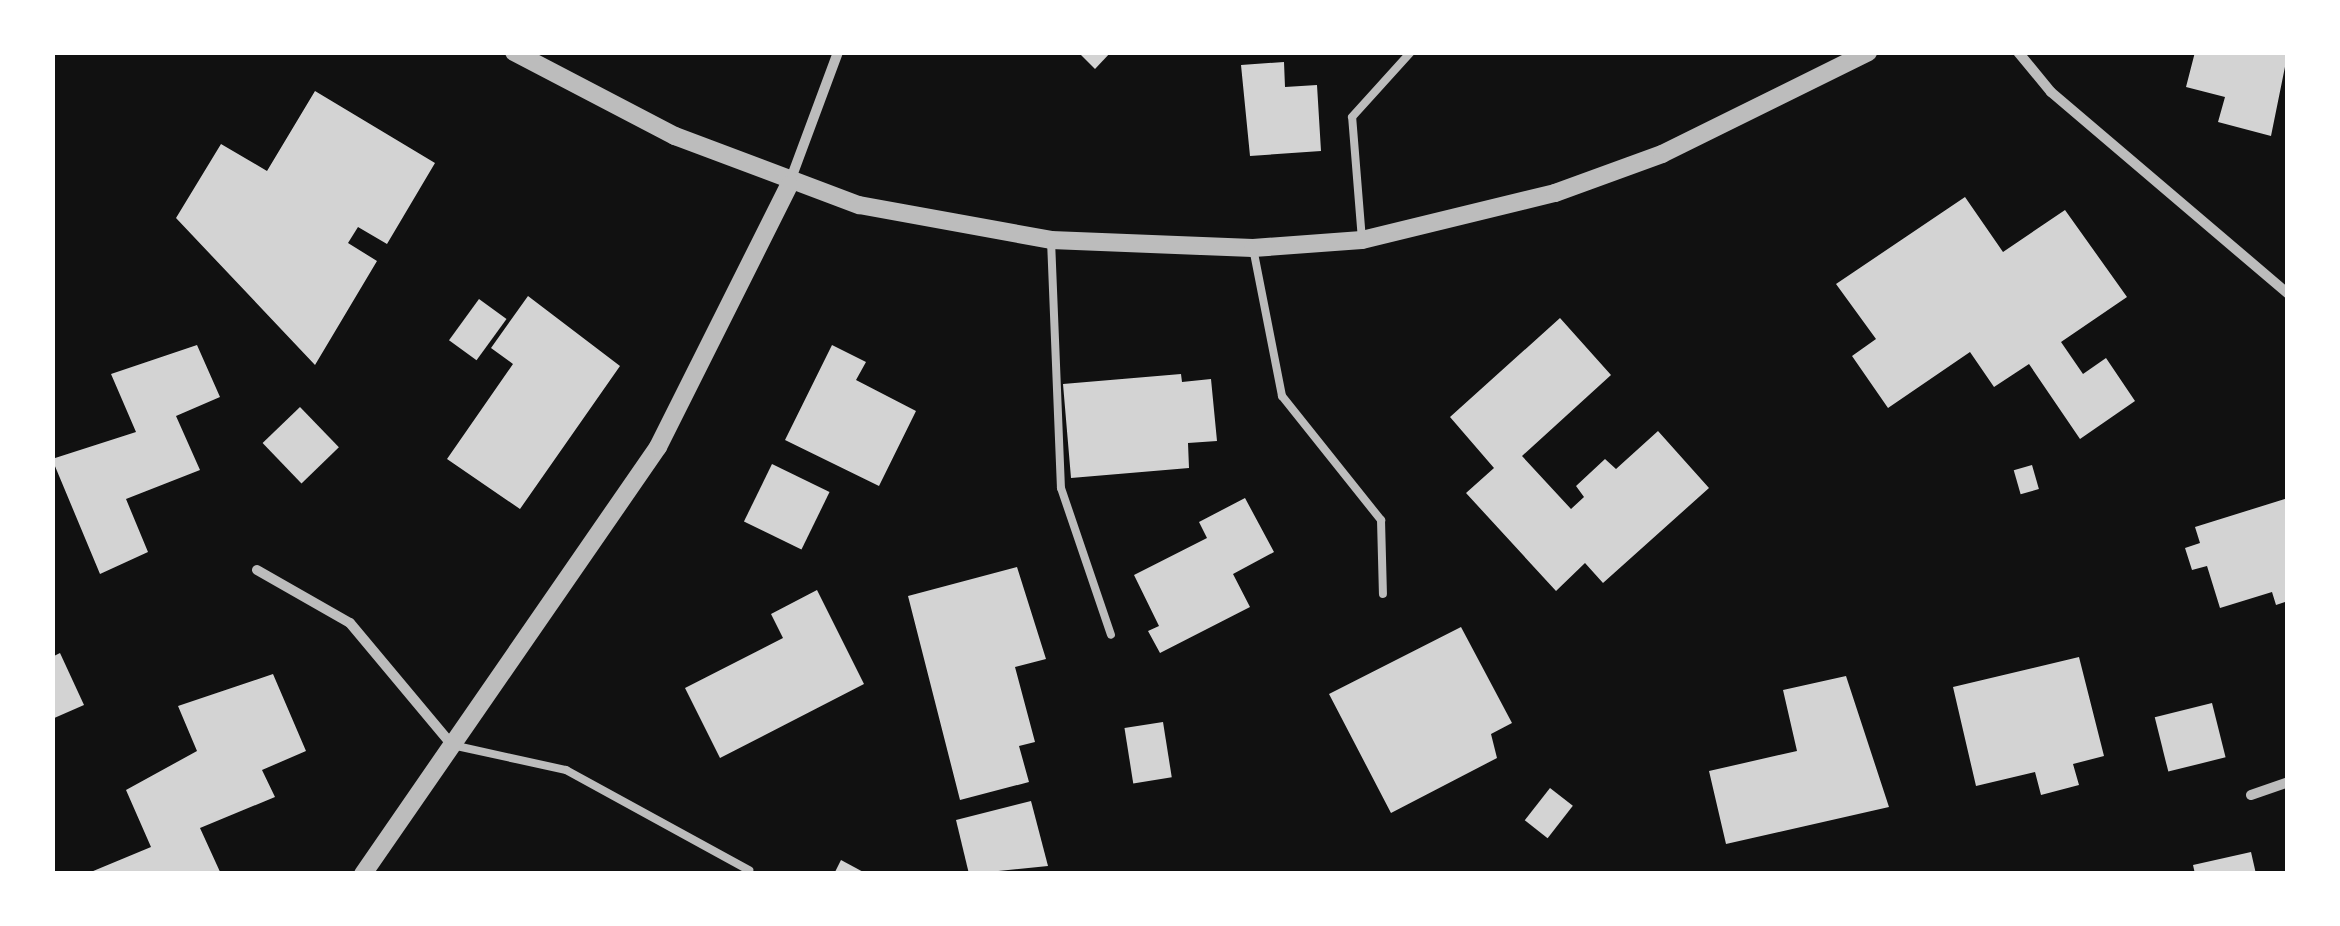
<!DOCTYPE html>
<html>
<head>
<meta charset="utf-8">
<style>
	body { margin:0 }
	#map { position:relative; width:2340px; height:926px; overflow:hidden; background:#111; font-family:Merriweather,serif }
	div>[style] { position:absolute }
	.building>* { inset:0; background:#d3d3d3; transform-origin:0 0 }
	.service>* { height:8px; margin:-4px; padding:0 4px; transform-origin:4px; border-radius:4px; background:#bcbcbc }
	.minor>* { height:10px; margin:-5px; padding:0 5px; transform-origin:5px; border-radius:5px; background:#bcbcbc }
	.tertiary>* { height:18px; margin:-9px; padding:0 9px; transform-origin:9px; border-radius:9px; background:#bcbcbc }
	span { translate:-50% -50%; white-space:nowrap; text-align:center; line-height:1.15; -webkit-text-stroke:10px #fff; paint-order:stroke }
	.frame { position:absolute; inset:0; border:55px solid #fff; pointer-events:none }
</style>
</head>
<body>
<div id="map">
	<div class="building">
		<i style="clip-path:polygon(1078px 52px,1111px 52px,1095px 69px)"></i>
		<i style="clip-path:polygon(2195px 52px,2288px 52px,2271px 136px,2218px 122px,2225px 97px,2186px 87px)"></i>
		<i style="clip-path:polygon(1284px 62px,1285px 87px,1317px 85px,1321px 151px,1250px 156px,1241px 65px)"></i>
		<i style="clip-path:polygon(315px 91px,435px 163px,387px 244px,358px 227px,348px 243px,377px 261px,315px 365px,176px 218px,221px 144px,267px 171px)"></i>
		<i style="clip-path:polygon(1965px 197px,2003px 252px,2065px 210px,2127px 297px,2061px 342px,2083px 374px,2106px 358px,2135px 401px,2080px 439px,2029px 364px,1994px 387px,1970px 352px,1888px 408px,1852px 356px,1876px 339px,1836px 284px)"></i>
		<i style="clip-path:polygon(528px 296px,620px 366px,520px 509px,447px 459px,513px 364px,491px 348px)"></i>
		<i style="left:479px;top:299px;width:34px;height:51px;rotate:36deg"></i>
		<i style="clip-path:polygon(1560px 318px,1611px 375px,1522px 456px,1571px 509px,1584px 497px,1576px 486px,1605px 459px,1616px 469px,1658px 431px,1709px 488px,1603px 583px,1585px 563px,1556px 591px,1466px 493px,1494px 468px,1450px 417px)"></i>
		<i style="clip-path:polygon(197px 345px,220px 397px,176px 416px,200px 470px,126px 499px,148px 552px,100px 574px,52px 459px,136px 432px,111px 374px)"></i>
		<i style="clip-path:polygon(832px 345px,866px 362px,856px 380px,916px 411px,879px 486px,785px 440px)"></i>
		<i style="clip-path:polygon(1181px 374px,1182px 382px,1211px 379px,1217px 441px,1188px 443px,1189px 468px,1071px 478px,1063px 384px)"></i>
		<i style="left:300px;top:407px;width:56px;height:52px;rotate:46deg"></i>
		<i style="left:772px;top:464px;width:64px;height:64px;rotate:26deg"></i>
		<i style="left:2032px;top:465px;width:25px;height:19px;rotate:74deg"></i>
		<i style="clip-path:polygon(1245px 498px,1274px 552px,1233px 574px,1250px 607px,1160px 653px,1148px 631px,1159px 626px,1134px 575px,1207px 538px,1199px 522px)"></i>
		<i style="clip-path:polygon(2288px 498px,2288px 601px,2276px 605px,2272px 592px,2220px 608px,2207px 566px,2192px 570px,2185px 548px,2200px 543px,2195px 527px)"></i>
		<i style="clip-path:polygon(1017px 567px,1046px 659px,1015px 667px,1035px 742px,1019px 746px,1029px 782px,960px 800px,908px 596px)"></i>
		<i style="clip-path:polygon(817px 590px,864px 684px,720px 758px,685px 688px,783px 638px,771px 614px)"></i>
		<i style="clip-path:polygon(1461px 627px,1512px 723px,1491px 734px,1497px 758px,1391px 813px,1329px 694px)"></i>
		<i style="clip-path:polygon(60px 653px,84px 705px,52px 719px,52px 657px)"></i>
		<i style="clip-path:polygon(2079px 657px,2104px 756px,2073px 764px,2079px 785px,2041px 795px,2035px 772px,1976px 786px,1953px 687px)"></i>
		<i style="clip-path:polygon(273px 674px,306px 751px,262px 770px,275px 797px,200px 828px,221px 874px,86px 874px,151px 847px,126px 790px,197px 751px,178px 706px)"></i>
		<i style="clip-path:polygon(1846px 676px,1889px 807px,1726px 844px,1709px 771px,1797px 751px,1783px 690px)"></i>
		<i style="left:2212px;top:703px;width:56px;height:59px;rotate:76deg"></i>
		<i style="left:1163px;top:722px;width:56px;height:39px;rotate:81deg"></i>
		<i style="left:1550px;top:788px;width:29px;height:41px;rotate:38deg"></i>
		<i style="clip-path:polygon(1031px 801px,1048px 866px,969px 874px,956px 820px)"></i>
		<i style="clip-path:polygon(2251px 852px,2256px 874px,2195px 874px,2193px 865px)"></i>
		<i style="clip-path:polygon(841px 860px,867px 874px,834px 874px)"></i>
	</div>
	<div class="service">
		<i style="left:1051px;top:240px;width:248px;rotate:87.7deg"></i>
		<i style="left:1061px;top:488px;width:155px;rotate:71.2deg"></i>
		<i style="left:1362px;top:240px;width:123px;rotate:-94.6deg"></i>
		<i style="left:1352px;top:117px;width:88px;rotate:-47.8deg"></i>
		<i style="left:1253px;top:248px;width:151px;rotate:78.9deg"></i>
		<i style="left:1282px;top:396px;width:159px;rotate:51.4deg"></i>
		<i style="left:1381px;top:520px;width:74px;rotate:88.5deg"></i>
		<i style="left:452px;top:745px;width:117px;rotate:12.4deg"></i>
		<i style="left:566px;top:770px;width:209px;rotate:28.7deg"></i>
	</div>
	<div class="minor">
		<i style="left:2018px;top:52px;width:52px;rotate:50.5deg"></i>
		<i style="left:2051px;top:92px;width:311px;rotate:40.4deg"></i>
		<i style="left:789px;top:184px;width:141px;rotate:-69.6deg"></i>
		<i style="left:257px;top:570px;width:107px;rotate:29.7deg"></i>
		<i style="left:350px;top:623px;width:159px;rotate:50.1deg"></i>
		<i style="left:2251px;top:795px;width:39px;rotate:-19deg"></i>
	</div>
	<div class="tertiary">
		<i style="left:514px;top:52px;width:182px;rotate:27.6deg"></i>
		<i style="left:675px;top:136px;width:197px;rotate:20.6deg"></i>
		<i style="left:859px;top:205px;width:195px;rotate:10.3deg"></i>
		<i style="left:1051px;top:240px;width:202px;rotate:2.3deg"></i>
		<i style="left:1253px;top:248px;width:109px;rotate:-4.2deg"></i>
		<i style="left:1362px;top:240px;width:199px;rotate:-13.7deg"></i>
		<i style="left:1555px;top:193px;width:114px;rotate:-20deg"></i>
		<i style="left:1662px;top:154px;width:230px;rotate:-26.3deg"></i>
		<i style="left:363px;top:874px;width:519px;rotate:-55.36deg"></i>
		<i style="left:658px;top:447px;width:293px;rotate:-63.4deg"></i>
	</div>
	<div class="frame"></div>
</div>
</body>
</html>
